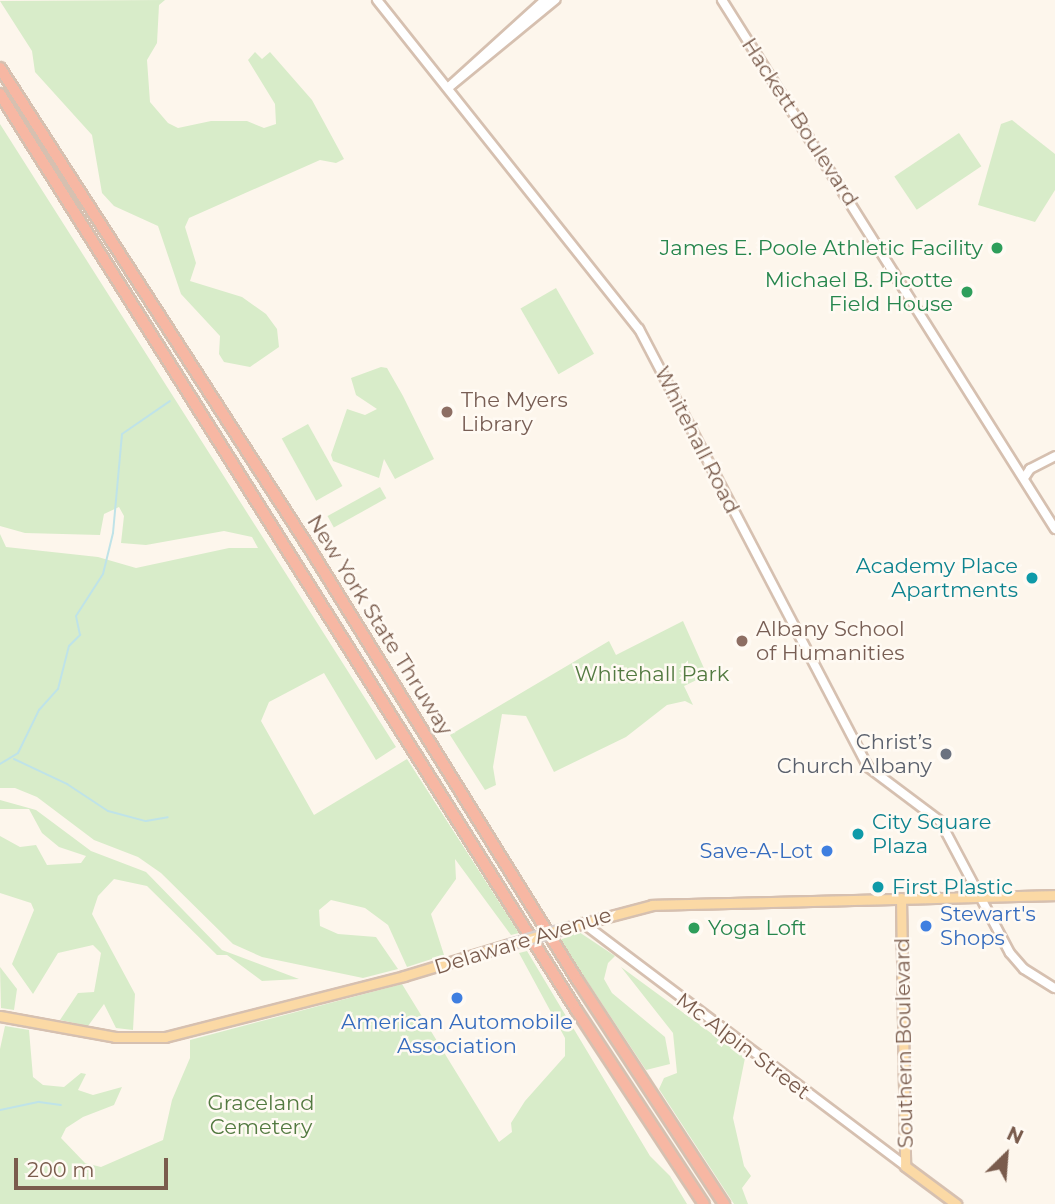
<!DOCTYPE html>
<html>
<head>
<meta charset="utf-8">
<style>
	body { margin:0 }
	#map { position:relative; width:1055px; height:1204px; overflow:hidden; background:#fdf6ec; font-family:Montserrat,sans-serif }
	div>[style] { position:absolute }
	.green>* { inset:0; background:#d8ecc9; transform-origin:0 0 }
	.stream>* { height:2px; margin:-1px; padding:0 1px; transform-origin:1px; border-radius:1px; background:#bfe3e8 }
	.roads { filter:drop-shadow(2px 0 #d6c0b0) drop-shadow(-2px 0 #d6c0b0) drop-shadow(0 2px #d6c0b0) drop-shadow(0 -2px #d6c0b0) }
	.secondary>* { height:8px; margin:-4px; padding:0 4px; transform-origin:4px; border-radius:4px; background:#fff }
	.primary>* { height:9px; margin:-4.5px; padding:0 4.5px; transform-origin:4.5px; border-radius:4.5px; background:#fbd9a5 }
	.highway>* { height:10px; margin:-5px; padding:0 5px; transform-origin:5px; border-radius:5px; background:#f7b7a3 }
	.bridges { filter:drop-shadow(2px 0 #dad1cd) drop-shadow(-2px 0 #dad1cd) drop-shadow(0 2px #dad1cd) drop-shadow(0 -2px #dad1cd) }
	.primary-bridge>* { height:9px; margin:-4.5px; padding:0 4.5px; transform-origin:4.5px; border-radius:4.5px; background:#fbd9a5 }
	.dots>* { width:19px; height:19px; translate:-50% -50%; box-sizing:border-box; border:4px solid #fffaf3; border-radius:50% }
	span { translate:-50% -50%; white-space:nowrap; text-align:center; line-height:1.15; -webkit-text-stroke:5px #fffaf3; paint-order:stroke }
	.street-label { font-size:21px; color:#7a5c4d }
	.leisure-label { font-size:21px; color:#27864d }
	.right { translate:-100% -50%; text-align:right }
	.left { translate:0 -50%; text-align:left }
	.education-label { font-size:21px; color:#785e54 }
	.culture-label { font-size:21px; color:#0d838f }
	.park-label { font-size:21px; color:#537a41 }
	.worship-label { font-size:21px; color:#5b616d }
	.shop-label { font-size:21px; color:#366cbe }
	.north { position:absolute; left:971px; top:1120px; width:70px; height:70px; -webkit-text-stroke:5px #fffaf3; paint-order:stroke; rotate:25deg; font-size:19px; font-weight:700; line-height:28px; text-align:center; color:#7a5c4d }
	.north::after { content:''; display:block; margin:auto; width:24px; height:32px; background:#7a5c4d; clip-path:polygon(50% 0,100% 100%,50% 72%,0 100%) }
	.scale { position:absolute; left:14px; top:1158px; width:154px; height:32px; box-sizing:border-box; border:4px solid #7a5c4d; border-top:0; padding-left:9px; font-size:21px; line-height:24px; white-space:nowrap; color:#7a5c4d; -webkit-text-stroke:5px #fffaf3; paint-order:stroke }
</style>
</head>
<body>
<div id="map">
	<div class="green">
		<i style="clip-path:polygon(165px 0,159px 5px,157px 43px,147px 60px,150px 102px,168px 123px,178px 128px,211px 121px,247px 121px,264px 128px,276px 124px,275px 104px,248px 60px,255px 52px,262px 59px,270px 52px,312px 100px,344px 159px,336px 163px,320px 160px,189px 218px,185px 227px,196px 263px,190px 281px,242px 297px,266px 314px,277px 329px,279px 347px,250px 367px,224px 362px,219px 354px,220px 336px,181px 294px,158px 226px,114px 206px,102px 193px,92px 135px,35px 72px,32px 51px,0 1px)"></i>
		<i style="clip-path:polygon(1012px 120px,1055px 154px,1055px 190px,1035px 222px,978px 205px,1001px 124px)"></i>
		<i style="clip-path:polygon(0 124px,396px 747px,376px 760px,324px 673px,269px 702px,261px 721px,314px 815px,407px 759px,519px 933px,511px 935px,455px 859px,456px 879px,431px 914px,444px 955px,407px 967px,388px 925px,365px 908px,331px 900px,319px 910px,320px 926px,338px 934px,376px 937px,398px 969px,363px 978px,262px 957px,233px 944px,161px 873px,138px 857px,94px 840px,37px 797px,15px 788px,0 788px,0 534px,6px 547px,98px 557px,136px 568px,229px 548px,258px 548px,252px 537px,224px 531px,146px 545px,121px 543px,124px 516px,119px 507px,104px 514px,100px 535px,25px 533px,0 526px)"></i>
		<i style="left:959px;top:133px;width:40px;height:78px;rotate:56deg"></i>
		<i style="left:556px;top:288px;width:76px;height:41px;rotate:60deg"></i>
		<i style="clip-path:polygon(381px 367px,387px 368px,403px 396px,434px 459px,395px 479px,384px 459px,379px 478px,333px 461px,331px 455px,347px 409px,365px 415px,377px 409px,356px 395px,351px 378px)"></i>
		<i style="left:308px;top:424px;width:71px;height:30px;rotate:61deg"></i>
		<i style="left:380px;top:487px;width:13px;height:60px;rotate:61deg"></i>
		<i style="clip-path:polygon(683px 621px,707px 675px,684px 686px,693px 705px,685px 701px,667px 705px,626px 737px,554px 772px,526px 716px,502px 714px,493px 767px,496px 785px,485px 790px,450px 735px,609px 641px,616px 655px)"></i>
		<i style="clip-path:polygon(0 800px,36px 810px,91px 851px,146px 872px,222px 950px,299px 979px,262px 981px,227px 955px,217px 955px,147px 886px,114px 879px,98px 896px,92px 914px,135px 994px,133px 1030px,116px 1028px,104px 1004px,88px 1026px,60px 1020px,78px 993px,94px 992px,101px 953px,93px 945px,58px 953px,33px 994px,12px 964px,34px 910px,31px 903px,0 893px,0 836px,20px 847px,36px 845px,47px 865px,81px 863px,86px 856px,59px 847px,42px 833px,29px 809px,0 809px)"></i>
		<i style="clip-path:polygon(579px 932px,615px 956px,608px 963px,604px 979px,612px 993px,665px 1037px,670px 1064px,646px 1070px,560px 940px)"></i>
		<i style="clip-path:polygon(527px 951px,650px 1156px,670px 1176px,687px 1204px,0 1204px,0 1049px,5px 1026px,29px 1030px,33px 1077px,43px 1085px,64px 1087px,81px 1073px,86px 1074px,78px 1090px,93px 1095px,122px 1087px,114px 1105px,83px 1117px,66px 1128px,61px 1138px,85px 1163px,101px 1167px,163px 1140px,172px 1100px,190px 1058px,190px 1040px,402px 984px,499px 1142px,512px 1132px,511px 1123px,525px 1101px,565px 1056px,565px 1038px,519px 953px)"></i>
		<i style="clip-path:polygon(0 967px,17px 989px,14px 1010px,1px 1008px)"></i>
		<i style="clip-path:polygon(621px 967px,745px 1058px,733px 1118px,744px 1166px,751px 1176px,742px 1188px,748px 1204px,734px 1204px,659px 1089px,664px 1078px,677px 1073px,673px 1033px)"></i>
	</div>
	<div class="stream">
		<i style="left:14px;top:759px;width:59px;rotate:25.3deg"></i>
		<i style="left:67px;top:784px;width:49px;rotate:33.4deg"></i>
		<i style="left:108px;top:811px;width:39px;rotate:15deg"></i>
		<i style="left:146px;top:821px;width:22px;rotate:-10deg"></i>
		<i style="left:0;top:764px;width:21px;rotate:-31deg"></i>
		<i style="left:18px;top:753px;width:48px;rotate:-64deg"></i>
		<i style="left:39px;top:710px;width:28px;rotate:-48deg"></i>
		<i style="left:58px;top:689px;width:44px;rotate:-75.7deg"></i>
		<i style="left:69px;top:646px;width:16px;rotate:-45deg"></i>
		<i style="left:80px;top:635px;width:19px;rotate:-102deg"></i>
		<i style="left:76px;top:616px;width:50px;rotate:-57.3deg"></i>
		<i style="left:103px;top:574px;width:42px;rotate:-76.3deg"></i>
		<i style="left:113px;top:533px;width:99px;rotate:-84.8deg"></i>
		<i style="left:122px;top:434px;width:58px;rotate:-34.5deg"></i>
		<i style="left:0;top:1110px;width:40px;rotate:-12deg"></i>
		<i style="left:39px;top:1102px;width:22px;rotate:8deg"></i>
	</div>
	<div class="roads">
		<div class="secondary">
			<i style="left:377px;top:0;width:421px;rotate:51.5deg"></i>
			<i style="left:639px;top:329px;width:494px;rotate:62.4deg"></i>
			<i style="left:868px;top:767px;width:90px;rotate:36.9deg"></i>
			<i style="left:940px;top:821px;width:149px;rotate:62.1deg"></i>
			<i style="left:1010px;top:953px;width:21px;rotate:49deg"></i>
			<i style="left:1024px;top:969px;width:36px;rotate:32deg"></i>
			<i style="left:722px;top:0;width:625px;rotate:57.81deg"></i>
			<i style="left:450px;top:86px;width:128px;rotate:-42.2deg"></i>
			<i style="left:448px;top:88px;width:139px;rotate:-39.4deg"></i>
			<i style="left:1024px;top:478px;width:11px;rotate:-56deg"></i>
			<i style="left:1030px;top:469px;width:28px;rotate:-27deg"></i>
			<i style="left:583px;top:923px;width:403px;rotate:37deg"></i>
		</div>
		<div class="primary">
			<i style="left:901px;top:898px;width:268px;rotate:89.1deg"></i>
			<i style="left:905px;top:1166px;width:64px;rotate:36.7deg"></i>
			<i style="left:569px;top:927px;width:86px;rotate:-14.8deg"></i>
			<i style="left:652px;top:905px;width:403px;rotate:-1.4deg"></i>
			<i style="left:0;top:1016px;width:117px;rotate:10.3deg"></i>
			<i style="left:115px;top:1037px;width:50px"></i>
			<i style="left:165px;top:1037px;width:247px;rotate:-14.3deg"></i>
			<i style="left:404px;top:976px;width:111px;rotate:-16.8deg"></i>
		</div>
		<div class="highway">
			<i style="left:0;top:68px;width:572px;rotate:57.2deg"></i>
			<i style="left:310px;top:549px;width:508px;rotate:58.19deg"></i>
			<i style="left:578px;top:981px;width:267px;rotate:56.8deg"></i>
			<i style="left:0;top:94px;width:1083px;rotate:57.82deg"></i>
			<i style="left:577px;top:1011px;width:231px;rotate:56.7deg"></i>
		</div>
	</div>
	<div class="bridges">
		<div class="primary-bridge">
			<i style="left:510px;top:944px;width:61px;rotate:-16.1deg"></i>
		</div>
	</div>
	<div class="dots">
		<i style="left:997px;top:248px;background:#2e9e5b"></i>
		<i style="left:967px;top:292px;background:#2e9e5b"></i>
		<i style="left:447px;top:412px;background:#8d6e63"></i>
		<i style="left:1032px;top:578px;background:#0f9aa8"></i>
		<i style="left:742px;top:641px;background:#8d6e63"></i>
		<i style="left:946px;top:754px;background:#6b7280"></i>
		<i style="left:858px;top:834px;background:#0f9aa8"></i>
		<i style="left:827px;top:851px;background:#3f7fe0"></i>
		<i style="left:878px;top:887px;background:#0f9aa8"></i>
		<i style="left:926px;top:926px;background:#3f7fe0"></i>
		<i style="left:694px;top:928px;background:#2e9e5b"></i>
		<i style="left:457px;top:998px;background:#3f7fe0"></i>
	</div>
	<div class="street-label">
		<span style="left:800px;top:122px;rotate:57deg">Hackett Boulevard</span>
		<span style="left:697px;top:440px;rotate:63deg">Whitehall Road</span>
		<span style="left:380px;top:625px;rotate:58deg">New York State Thruway</span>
		<span style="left:523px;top:941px;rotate:-17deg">Delaware Avenue</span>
		<span style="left:904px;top:1043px;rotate:-91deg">Southern Boulevard</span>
		<span style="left:743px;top:1046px;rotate:37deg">Mc Alpin Street</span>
	</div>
	<div class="leisure-label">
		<span class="right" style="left:983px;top:248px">James E. Poole Athletic Facility</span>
		<span class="right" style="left:953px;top:292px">Michael B. Picotte<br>Field House</span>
		<span class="left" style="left:708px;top:928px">Yoga Loft</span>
	</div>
	<div class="education-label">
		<span class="left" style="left:461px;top:412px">The Myers<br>Library</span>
		<span class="left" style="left:756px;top:641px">Albany School<br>of Humanities</span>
	</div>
	<div class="culture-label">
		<span class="right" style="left:1018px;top:578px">Academy Place<br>Apartments</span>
		<span class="left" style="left:872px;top:834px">City Square<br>Plaza</span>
		<span class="left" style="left:892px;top:887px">First Plastic</span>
	</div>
	<div class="park-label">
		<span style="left:652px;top:674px">Whitehall Park</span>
		<span style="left:261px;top:1115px">Graceland<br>Cemetery</span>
	</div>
	<div class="worship-label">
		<span class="right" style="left:932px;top:754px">Christ’s<br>Church Albany</span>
	</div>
	<div class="shop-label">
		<span class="right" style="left:813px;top:851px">Save-A-Lot</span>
		<span class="left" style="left:940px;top:926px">Stewart's<br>Shops</span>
		<span style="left:457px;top:1034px">American Automobile<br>Association</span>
	</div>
	<div class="north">N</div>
	<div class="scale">200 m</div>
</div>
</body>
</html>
